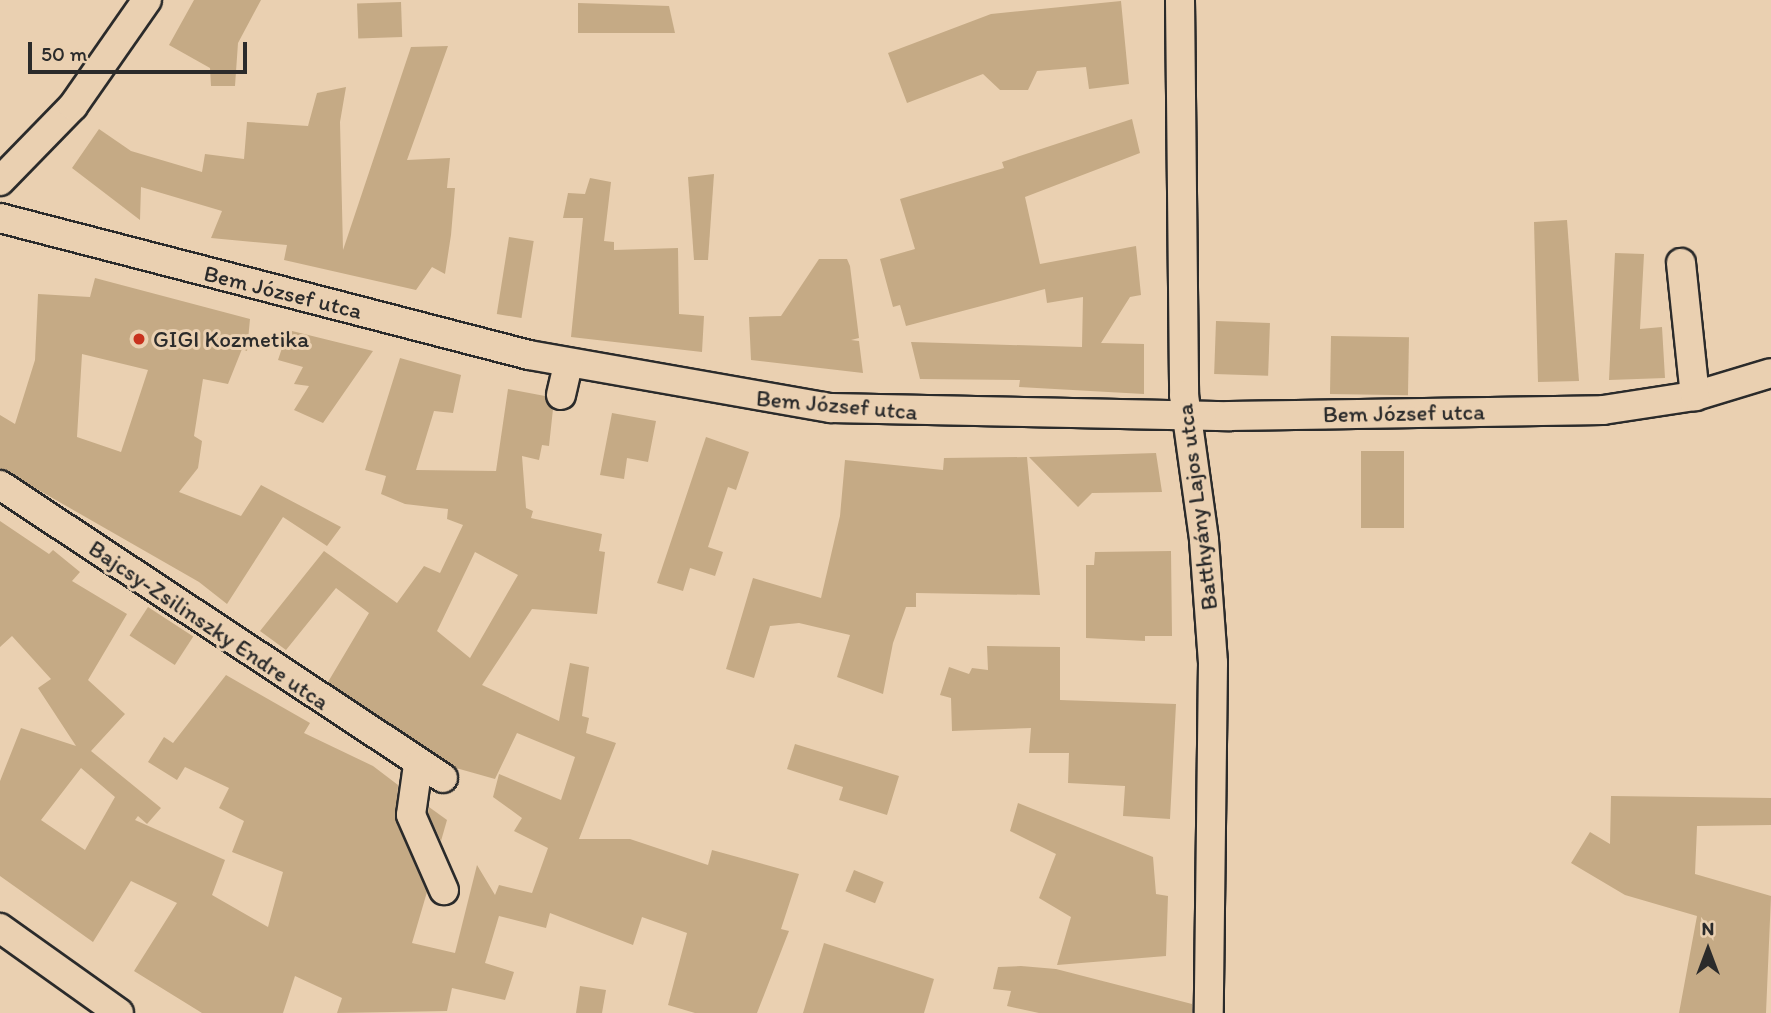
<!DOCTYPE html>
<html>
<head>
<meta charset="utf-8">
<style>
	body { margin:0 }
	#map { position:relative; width:1771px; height:1013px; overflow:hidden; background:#ead0b1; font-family:Itim,sans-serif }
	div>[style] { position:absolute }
	.building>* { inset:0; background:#c5aa85; transform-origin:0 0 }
	.roads { filter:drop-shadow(2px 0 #2b2b2b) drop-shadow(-2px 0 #2b2b2b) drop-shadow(0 2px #2b2b2b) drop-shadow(0 -2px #2b2b2b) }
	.street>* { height:28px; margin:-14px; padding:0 14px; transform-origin:14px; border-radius:14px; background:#ead0b1 }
	.dots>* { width:19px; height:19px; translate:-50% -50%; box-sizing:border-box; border:4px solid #ead0b1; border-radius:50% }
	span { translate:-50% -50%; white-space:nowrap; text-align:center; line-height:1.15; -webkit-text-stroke:6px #ead0b1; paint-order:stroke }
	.street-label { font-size:23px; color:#2b2b2b }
	.poi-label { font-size:23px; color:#2b2b2b }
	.left { translate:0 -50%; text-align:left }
	.north { position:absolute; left:1673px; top:915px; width:70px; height:70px; -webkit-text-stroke:5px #ead0b1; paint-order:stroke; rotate:0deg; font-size:19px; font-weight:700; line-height:28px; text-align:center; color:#2b2b2b }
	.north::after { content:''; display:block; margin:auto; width:24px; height:32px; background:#2b2b2b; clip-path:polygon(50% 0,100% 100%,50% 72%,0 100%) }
	.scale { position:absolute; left:28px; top:42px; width:219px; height:32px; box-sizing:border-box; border:4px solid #2b2b2b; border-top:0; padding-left:9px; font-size:21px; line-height:24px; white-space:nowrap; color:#2b2b2b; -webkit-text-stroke:5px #ead0b1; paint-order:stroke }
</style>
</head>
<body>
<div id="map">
	<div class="building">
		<i style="clip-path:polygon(194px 0,261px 0,238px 43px,235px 86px,211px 86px,210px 68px,169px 45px)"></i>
		<i style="clip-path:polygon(1121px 1px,1129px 84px,1089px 89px,1086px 67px,1037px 71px,1028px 90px,1000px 90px,983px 74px,907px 103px,888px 53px,991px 14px)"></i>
		<i style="left:401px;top:2px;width:35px;height:44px;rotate:88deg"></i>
		<i style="clip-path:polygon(578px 3px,669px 6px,675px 33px,578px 33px)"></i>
		<i style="clip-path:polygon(448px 46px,407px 160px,450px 158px,447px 188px,455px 188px,451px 235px,445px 274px,432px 267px,416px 290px,284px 260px,287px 245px,211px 238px,222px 211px,141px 187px,140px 220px,72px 168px,99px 129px,131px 151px,202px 172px,205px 154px,244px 159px,247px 122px,308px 126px,317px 93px,346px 87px,340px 122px,343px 250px,411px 47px)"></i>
		<i style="clip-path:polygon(1132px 119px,1140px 153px,1025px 197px,1040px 264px,1136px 246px,1141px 295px,1130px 297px,1101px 343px,1144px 344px,1144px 394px,1019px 387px,1020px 380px,920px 379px,911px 342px,1082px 347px,1083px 297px,1047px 303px,1045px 289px,906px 326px,900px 305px,893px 307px,880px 259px,915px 249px,900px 199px,1004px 168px,1002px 162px)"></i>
		<i style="clip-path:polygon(714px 174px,708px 260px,694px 260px,688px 177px)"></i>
		<i style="clip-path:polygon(590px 178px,611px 182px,604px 241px,614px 242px,614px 250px,678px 248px,679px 314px,704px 316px,702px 352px,571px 337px,583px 218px,563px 218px,568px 193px,585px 194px)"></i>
		<i style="clip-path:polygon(1567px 220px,1579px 381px,1538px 382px,1534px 222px)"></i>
		<i style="left:509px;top:237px;width:25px;height:78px;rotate:9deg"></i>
		<i style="clip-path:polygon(1615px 253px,1644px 254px,1640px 329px,1662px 327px,1665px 378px,1609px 380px)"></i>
		<i style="clip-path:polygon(819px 259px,847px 259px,850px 266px,859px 338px,851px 340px,859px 341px,863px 373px,751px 360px,749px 317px,781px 316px)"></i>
		<i style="clip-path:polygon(evenodd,95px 278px,250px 319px,247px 351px,242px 349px,228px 384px,203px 379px,194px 436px,202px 441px,198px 468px,179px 492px,241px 516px,261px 485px,341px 527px,327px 546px,283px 517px,227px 604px,199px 582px,0 468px,0 415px,15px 424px,35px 360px,38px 294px,90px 297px,95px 278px,82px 354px,148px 370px,121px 452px,77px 437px,82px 354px)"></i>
		<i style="left:1216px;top:321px;width:54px;height:53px;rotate:2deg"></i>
		<i style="clip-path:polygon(288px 330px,373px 351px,323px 423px,294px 410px,309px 386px,294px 384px,303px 367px,278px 360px)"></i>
		<i style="left:1331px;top:336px;width:78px;height:58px;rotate:1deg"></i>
		<i style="clip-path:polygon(evenodd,400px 358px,461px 375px,453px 413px,434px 411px,416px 470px,496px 471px,508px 389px,545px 396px,553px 409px,549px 446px,542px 445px,539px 460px,522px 456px,526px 508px,533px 511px,531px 518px,602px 534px,599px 551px,605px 552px,597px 614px,532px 609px,482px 685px,559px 721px,570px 663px,589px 667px,582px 716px,589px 718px,586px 733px,616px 743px,579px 839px,630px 839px,708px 865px,712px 850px,799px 874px,781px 929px,789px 931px,757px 1013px,695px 1013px,668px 1005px,687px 933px,642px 917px,633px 945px,550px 913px,546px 928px,499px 916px,485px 963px,514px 972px,505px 1000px,452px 988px,447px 1011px,337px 1013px,342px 998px,295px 976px,283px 1013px,202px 1013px,134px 971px,177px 903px,131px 881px,93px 942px,0 876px,0 781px,21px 728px,76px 746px,38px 688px,51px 679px,12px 636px,0 647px,0 521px,49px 554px,53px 550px,80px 572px,72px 581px,127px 614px,88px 680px,125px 714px,91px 751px,161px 808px,147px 824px,138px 816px,135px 820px,225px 860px,212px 895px,268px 927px,283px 872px,232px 852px,244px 821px,219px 808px,229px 788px,185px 767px,177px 780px,148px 762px,164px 737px,173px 743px,226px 675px,310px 723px,304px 733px,373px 766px,398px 785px,396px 821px,427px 892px,412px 943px,455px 953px,477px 865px,495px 895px,499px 885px,532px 893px,548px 848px,514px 831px,522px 818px,493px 797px,499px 774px,561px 800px,575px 757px,517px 733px,495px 779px,456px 768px,328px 682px,369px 613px,336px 588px,286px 650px,260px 631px,324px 551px,397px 603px,424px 566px,440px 573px,463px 525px,447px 519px,448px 509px,405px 504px,381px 494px,386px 476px,365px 470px,400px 358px,475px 552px,518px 575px,470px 658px,437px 631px,475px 552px,400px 358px,81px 768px,115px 797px,85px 850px,41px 820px,81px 768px)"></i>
		<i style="clip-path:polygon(612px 413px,656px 421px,648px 462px,627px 458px,624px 479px,600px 475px)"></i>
		<i style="clip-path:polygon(706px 437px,749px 452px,736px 490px,728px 487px,708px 547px,723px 552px,715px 576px,690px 568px,683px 591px,657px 583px)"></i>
		<i style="left:1361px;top:451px;width:43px;height:77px"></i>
		<i style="clip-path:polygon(1156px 453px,1162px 492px,1092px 493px,1078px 507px,1029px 457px)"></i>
		<i style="clip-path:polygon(1027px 457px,1040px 595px,916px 593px,916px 607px,906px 607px,893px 643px,883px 694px,837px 677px,850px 635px,799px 623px,770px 626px,754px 678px,726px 669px,753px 578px,821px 598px,840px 516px,845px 460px,943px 470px,944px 458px)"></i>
		<i style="clip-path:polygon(1171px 551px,1172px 636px,1145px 636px,1145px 641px,1086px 638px,1086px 565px,1094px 565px,1095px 552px)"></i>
		<i style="left:148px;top:607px;width:54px;height:34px;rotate:33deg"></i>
		<i style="clip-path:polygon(987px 646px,1060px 647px,1060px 700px,1176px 704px,1170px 819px,1123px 816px,1125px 786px,1068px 783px,1069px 753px,1029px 753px,1031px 728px,952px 731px,951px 698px,940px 695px,949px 667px,969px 674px,972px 668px,988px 670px)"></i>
		<i style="clip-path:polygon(795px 744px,899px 776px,887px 815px,839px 800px,843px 787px,787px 769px)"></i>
		<i style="clip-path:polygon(1611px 796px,1771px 798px,1771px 825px,1697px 826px,1695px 874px,1771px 896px,1766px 1013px,1679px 1013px,1697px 916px,1625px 895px,1571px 863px,1590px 832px,1610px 844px)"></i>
		<i style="clip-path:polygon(1018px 803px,1153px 857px,1156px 894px,1168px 896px,1166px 956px,1057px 965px,1071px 917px,1039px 898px,1056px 854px,1010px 831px)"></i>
		<i style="clip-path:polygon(429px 807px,447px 820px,441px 841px,428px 813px)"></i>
		<i style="left:854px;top:870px;width:32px;height:23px;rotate:22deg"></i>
		<i style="clip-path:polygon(824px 943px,934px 979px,924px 1013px,803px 1013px)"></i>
		<i style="clip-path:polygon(1021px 966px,1056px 969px,1192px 1004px,1192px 1013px,1039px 1013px,1007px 1006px,1011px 991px,993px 989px,998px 967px)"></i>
		<i style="clip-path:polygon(580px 986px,606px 990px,602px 1013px,576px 1013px)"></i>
	</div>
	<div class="roads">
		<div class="street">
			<i style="left:1180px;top:0;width:395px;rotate:89.4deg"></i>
			<i style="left:1184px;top:395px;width:146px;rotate:82.1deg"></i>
			<i style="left:1204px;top:540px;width:123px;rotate:85.8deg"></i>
			<i style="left:1213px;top:663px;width:350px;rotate:90.7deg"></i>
			<i style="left:0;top:181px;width:105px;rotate:-45.8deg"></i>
			<i style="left:73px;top:106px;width:129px;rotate:-55.1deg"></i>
			<i style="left:0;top:218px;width:546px;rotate:14.52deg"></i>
			<i style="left:529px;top:355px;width:307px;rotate:10deg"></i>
			<i style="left:831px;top:408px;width:398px;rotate:1.2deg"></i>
			<i style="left:1229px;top:416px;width:374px;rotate:-0.9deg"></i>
			<i style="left:1603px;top:410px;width:93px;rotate:-8.7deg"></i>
			<i style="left:1695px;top:396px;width:79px;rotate:-16.8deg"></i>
			<i style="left:1681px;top:263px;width:134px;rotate:84deg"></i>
			<i style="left:561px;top:395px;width:32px;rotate:-77deg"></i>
			<i style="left:0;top:485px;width:531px;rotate:33.48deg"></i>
			<i style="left:418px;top:765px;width:50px;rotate:98deg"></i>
			<i style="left:411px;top:815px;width:82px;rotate:66.3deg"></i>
			<i style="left:0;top:928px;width:146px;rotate:35.5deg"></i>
		</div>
	</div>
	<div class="dots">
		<i style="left:139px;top:339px;background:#c8321e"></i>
	</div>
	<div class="street-label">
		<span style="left:283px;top:292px;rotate:14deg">Bem József utca</span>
		<span style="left:837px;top:405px;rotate:5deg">Bem József utca</span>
		<span style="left:1404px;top:413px;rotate:-1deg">Bem József utca</span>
		<span style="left:1197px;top:507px;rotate:-97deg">Batthyány Lajos utca</span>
		<span style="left:209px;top:625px;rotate:34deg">Bajcsy-Zsilinszky Endre utca</span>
	</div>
	<div class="poi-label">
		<span class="left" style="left:153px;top:339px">GIGI Kozmetika</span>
	</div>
	<div class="north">N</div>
	<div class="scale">50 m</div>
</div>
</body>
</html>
